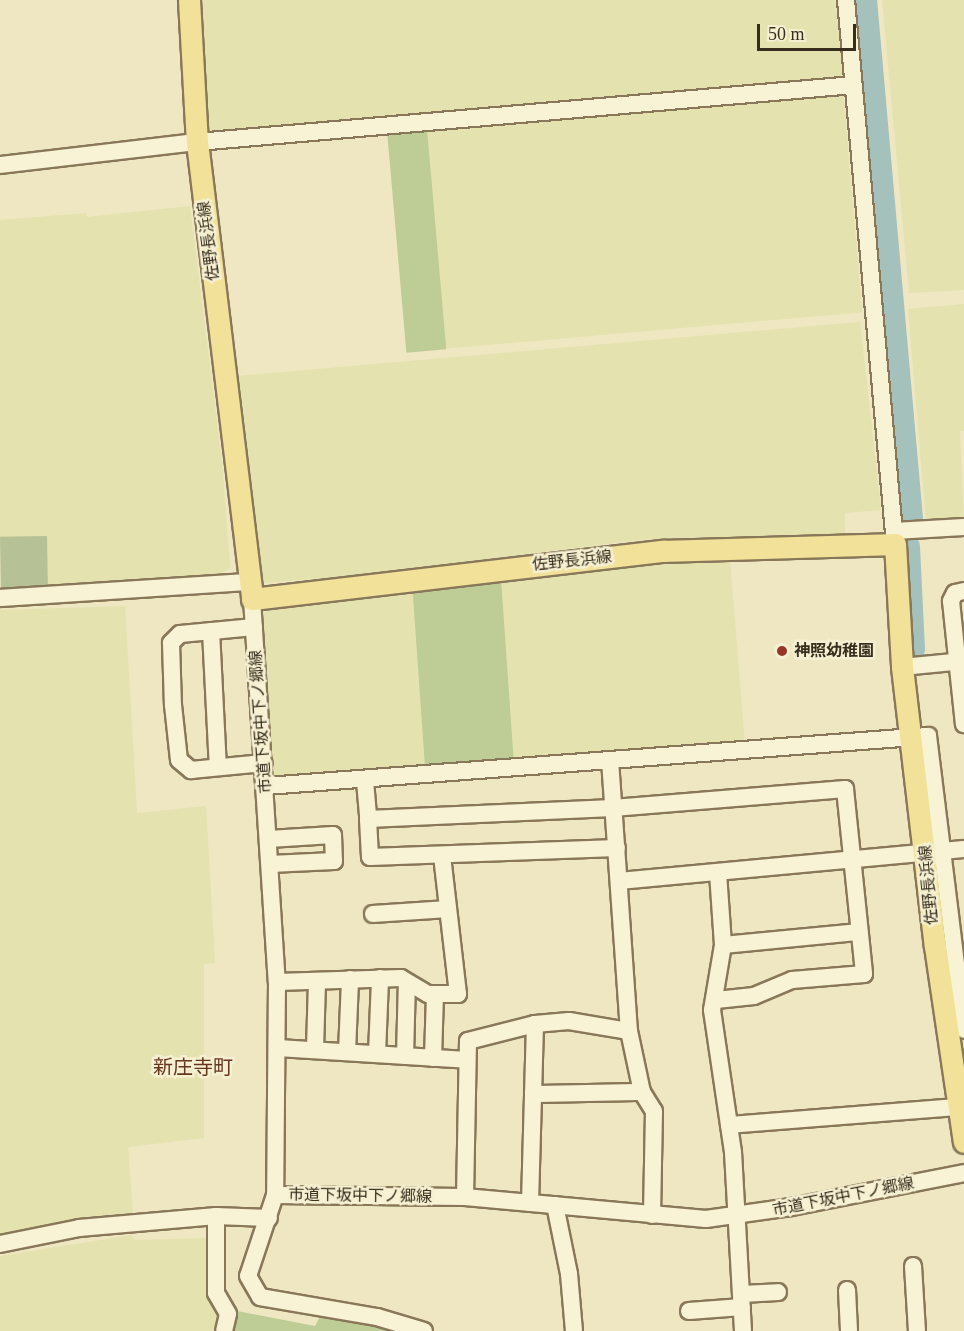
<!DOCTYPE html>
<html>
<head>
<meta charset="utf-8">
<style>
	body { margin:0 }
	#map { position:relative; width:964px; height:1331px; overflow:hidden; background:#eee7c2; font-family:"Times New Roman","Noto Sans JP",serif }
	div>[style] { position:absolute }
	.farmland>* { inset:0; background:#e4e2af; transform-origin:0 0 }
	.green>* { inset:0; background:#becc96; transform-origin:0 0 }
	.cemetery>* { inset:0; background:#b6c195; transform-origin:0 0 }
	.river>* { height:24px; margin:-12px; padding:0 12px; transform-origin:12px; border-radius:12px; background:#a4c1bc }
	.roads { filter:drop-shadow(2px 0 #887859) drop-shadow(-2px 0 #887859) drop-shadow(0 2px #887859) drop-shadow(0 -2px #887859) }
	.minor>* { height:16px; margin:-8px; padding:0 8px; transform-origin:8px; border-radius:8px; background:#f9f3d5 }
	.major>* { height:21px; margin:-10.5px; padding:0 10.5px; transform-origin:10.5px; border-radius:10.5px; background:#f2e299 }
	.dots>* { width:16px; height:16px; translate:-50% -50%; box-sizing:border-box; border:3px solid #f6f0d2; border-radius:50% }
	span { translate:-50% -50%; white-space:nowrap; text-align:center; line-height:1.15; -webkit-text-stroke:5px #f6f0d2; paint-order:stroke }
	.street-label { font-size:16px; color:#382e1d }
	.poi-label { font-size:16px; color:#382e1d; font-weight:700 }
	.left { translate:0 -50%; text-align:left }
	.quarter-label { font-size:20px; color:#65351d }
	.scale { position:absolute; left:757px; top:24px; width:99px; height:27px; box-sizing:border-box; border:3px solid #382e1d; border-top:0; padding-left:8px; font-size:18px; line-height:21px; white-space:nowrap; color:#382e1d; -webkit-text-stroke:4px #f6f0d2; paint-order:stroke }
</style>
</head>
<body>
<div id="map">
	<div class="farmland">
		<i style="clip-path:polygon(198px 0,835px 0,844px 81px,204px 134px)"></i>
		<i style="clip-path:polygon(882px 0,964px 0,964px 290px,909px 293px)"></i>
		<i style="left:843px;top:91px;width:222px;height:418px;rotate:85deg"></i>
		<i style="clip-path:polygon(190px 206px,222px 461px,230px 568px,217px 577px,48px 587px,46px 536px,0 539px,0 220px,86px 213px,87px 217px)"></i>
		<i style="clip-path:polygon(964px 304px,964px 431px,960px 431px,964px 521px,926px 522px,908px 309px)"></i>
		<i style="clip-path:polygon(860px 322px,881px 510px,845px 513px,845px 534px,647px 539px,351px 576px,262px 583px,236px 376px)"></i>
		<i style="clip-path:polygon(730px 559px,745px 745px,514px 763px,501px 578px,609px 564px)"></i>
		<i style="clip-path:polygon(413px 592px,428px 770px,272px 779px,262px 615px,271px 607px)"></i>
		<i style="clip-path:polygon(125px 606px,137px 813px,206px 806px,215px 963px,204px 964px,204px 1138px,128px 1147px,133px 1215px,0 1234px,0 610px)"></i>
		<i style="clip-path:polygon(132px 1235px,134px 1240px,209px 1238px,211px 1302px,221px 1316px,217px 1331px,0 1331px,0 1256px)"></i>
	</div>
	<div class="green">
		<i style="left:427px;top:129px;width:221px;height:40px;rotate:85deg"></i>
		<i style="left:501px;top:578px;width:185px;height:89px;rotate:86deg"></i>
		<i style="clip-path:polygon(232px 1310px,315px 1326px,322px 1313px,381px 1325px,388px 1331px,227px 1331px)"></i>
	</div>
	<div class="cemetery">
		<i style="left:47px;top:536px;width:51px;height:47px;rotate:89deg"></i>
	</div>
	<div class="river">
		<i style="left:865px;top:0;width:520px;rotate:84.93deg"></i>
		<i style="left:908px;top:547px;width:102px;rotate:87.2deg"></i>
	</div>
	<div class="roads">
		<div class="minor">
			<i style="left:846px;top:0;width:546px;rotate:84.85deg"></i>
			<i style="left:0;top:165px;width:198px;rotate:-6.7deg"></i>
			<i style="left:197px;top:142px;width:659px;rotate:-4.96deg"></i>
			<i style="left:894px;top:531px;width:70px;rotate:-3.3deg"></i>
			<i style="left:964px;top:591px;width:9px;rotate:167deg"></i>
			<i style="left:955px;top:593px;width:9px;rotate:117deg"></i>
			<i style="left:951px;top:601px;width:124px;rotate:84deg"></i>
			<i style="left:0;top:598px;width:251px;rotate:-3.7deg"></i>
			<i style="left:252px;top:599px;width:384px;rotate:86.3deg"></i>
			<i style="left:277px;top:982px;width:213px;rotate:90.5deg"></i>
			<i style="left:275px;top:1195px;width:190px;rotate:0.6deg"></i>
			<i style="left:465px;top:1197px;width:242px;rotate:5.2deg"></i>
			<i style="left:706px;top:1219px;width:86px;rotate:-8deg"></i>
			<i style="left:791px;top:1207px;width:176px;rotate:-11.1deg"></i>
			<i style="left:254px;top:627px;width:74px;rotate:174.6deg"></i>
			<i style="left:180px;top:634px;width:13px;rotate:135deg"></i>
			<i style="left:171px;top:643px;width:62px;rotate:88.2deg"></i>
			<i style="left:173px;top:705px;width:55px;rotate:83.8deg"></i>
			<i style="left:179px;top:760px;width:16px;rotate:40deg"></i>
			<i style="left:191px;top:770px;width:73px;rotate:-5.5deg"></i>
			<i style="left:211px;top:631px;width:136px;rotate:87.1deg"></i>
			<i style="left:902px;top:667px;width:62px;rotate:-5.5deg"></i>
			<i style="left:610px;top:760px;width:272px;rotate:86deg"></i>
			<i style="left:629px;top:1031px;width:62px;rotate:78deg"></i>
			<i style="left:642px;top:1092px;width:22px;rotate:58deg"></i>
			<i style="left:654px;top:1111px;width:104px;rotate:91.1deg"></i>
			<i style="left:365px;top:781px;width:38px;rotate:85deg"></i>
			<i style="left:368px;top:819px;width:245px;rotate:-2.6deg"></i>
			<i style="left:613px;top:808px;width:233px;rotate:-4.7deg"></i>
			<i style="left:845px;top:789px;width:186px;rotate:84.1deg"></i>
			<i style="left:864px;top:974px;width:72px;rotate:175.2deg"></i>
			<i style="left:792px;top:980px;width:41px;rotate:157.2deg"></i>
			<i style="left:754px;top:996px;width:38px;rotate:174deg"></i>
			<i style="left:266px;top:786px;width:664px;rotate:-4.32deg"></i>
			<i style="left:928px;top:736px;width:296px;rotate:83deg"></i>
			<i style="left:368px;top:819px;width:38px;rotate:87deg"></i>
			<i style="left:370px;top:857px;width:247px;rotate:-2.1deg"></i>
			<i style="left:269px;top:839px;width:64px;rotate:-3.6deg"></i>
			<i style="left:333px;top:835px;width:26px;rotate:88deg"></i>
			<i style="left:334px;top:861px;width:64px;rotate:177.3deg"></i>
			<i style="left:718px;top:873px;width:72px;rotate:86deg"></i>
			<i style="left:723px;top:945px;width:66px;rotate:99.6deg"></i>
			<i style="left:712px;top:1010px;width:144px;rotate:81.6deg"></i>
			<i style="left:733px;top:1152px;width:179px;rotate:86.8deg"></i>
			<i style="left:619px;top:881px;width:346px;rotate:-5.3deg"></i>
			<i style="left:373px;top:914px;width:75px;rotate:-3.8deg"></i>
			<i style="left:723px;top:945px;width:137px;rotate:-5.5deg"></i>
			<i style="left:277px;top:982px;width:124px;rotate:-1.8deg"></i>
			<i style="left:401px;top:978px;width:31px;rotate:31deg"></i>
			<i style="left:428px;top:994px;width:30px"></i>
			<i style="left:458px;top:994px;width:140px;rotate:-96.6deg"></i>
			<i style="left:278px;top:1048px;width:189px;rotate:3.6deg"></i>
			<i style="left:315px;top:1049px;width:68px;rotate:-88.3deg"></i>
			<i style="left:347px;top:1052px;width:73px;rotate:-87.6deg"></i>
			<i style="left:377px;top:1054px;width:76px;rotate:-87.7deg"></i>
			<i style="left:405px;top:1056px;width:74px;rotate:-88.5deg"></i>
			<i style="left:433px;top:1058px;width:64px;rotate:-88.2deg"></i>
			<i style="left:533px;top:1094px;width:109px;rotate:-1.1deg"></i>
			<i style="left:729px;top:1125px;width:230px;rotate:-4.5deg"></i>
			<i style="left:275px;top:1195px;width:85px;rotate:108.4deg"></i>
			<i style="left:248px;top:1276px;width:24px;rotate:60deg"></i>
			<i style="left:260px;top:1297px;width:119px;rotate:9.7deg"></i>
			<i style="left:377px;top:1317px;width:49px;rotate:16.6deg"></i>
			<i style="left:465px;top:1197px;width:156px;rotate:-88.9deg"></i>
			<i style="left:468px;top:1041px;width:69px;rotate:-14.2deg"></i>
			<i style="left:535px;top:1024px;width:34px;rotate:-5deg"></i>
			<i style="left:569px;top:1021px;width:61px;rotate:9.5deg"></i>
			<i style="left:530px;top:1203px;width:179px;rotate:-88.4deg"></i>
			<i style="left:555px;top:1205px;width:70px;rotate:78.5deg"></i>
			<i style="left:569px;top:1274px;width:57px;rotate:85deg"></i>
			<i style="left:216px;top:1216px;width:77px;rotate:90deg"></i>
			<i style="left:216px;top:1293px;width:24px;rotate:60deg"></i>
			<i style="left:228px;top:1314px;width:17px;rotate:103deg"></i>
			<i style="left:0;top:1244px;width:81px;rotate:-11.4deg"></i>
			<i style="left:79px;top:1228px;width:138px;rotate:-5deg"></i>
			<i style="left:216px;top:1216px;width:53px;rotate:2.2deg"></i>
			<i style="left:913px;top:1266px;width:65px;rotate:86.5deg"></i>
			<i style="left:847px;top:1290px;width:41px;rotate:87.2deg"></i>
			<i style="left:742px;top:1294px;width:36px;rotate:-3deg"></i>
			<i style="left:689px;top:1311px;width:53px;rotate:-4.3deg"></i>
		</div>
		<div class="major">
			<i style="left:189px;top:0;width:142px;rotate:86.8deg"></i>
			<i style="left:197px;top:142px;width:460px;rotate:83.1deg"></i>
			<i style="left:252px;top:599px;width:414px;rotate:-6.7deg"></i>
			<i style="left:663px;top:551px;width:232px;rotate:-1.7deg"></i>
			<i style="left:895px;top:544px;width:123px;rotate:86.7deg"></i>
			<i style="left:902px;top:667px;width:281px;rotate:83.3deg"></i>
			<i style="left:935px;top:946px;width:198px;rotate:81.6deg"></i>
		</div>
	</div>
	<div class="dots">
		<i style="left:782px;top:651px;background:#973729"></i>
	</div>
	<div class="street-label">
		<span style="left:209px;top:241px;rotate:-97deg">佐野長浜線</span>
		<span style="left:572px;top:561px;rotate:-6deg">佐野長浜線</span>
		<span style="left:261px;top:722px;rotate:-94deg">市道下坂中下ノ郷線</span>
		<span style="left:929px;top:885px;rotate:-95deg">佐野長浜線</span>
		<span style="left:360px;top:1196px;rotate:1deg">市道下坂中下ノ郷線</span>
		<span style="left:843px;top:1197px;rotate:-11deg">市道下坂中下ノ郷線</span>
	</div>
	<div class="poi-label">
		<span class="left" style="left:794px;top:651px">神照幼稚園</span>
	</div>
	<div class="quarter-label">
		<span style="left:193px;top:1067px">新庄寺町</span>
	</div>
	<div class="scale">50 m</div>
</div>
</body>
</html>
